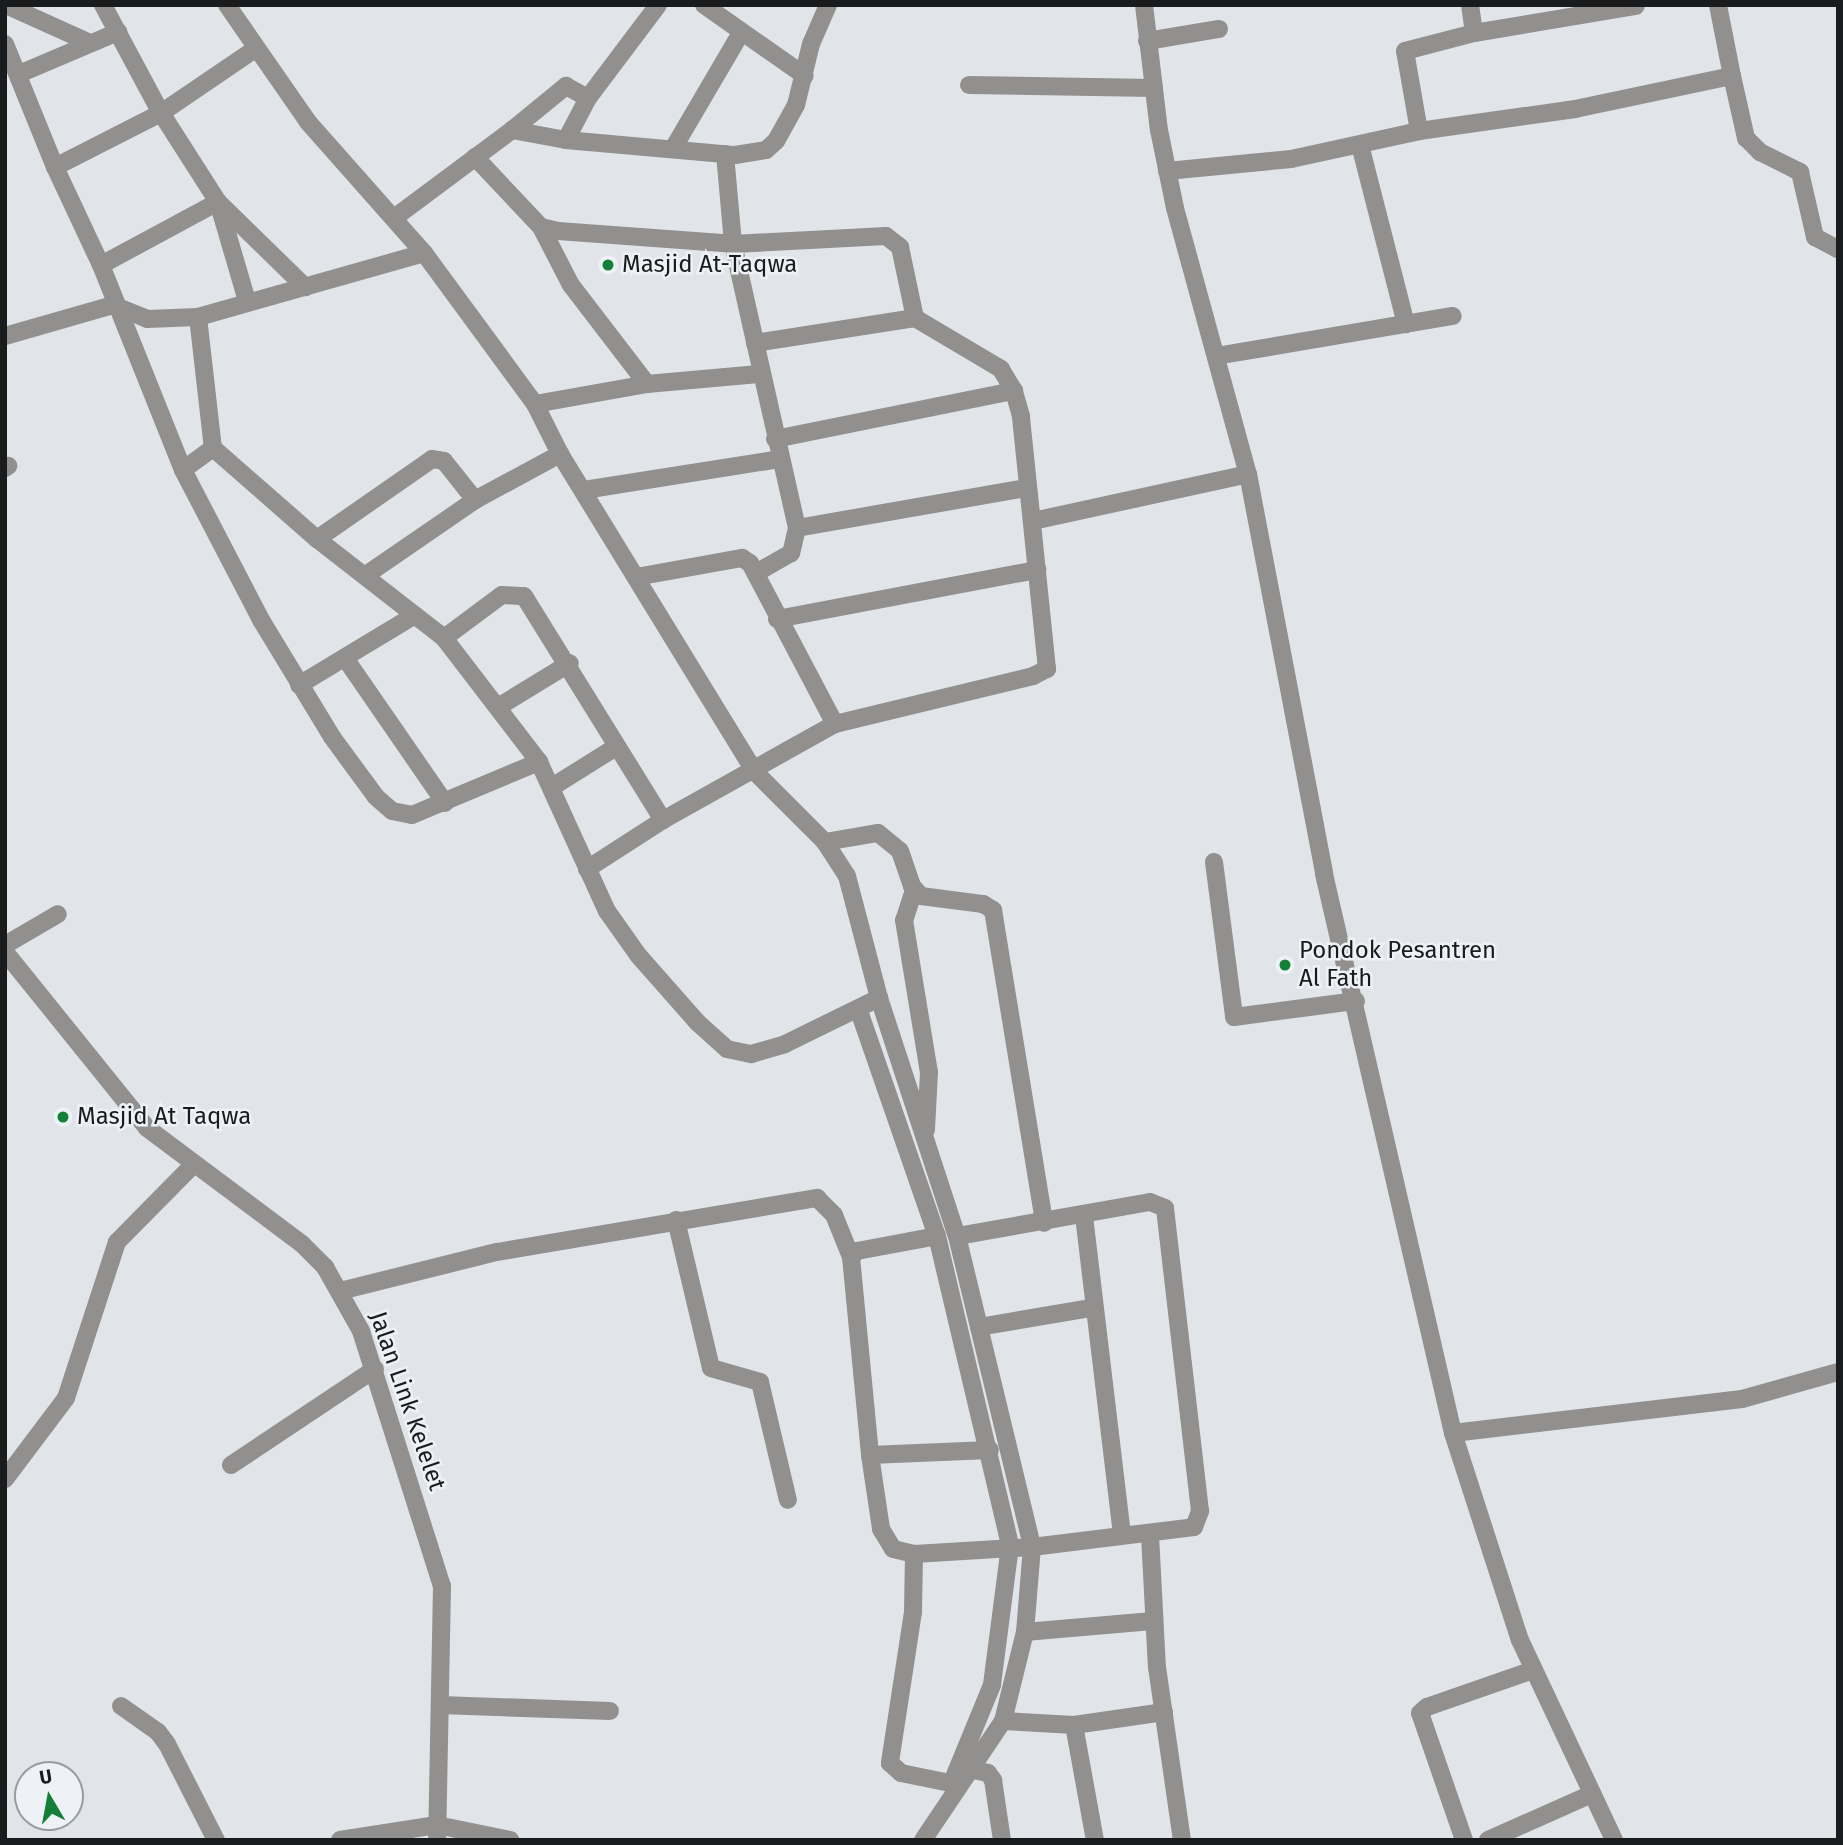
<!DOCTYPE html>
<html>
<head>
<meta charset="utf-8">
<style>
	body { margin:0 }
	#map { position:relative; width:1843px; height:1845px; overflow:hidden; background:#e1e5e9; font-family:"Fira Sans",sans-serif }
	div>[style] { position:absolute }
	.minor>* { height:18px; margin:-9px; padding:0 9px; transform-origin:9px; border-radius:9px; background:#928f8f }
	.dots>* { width:19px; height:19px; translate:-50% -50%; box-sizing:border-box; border:4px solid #eef2f7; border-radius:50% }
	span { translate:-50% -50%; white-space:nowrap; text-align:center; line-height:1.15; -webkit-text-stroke:5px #eef2f7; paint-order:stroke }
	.poi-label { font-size:24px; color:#191b1c }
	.left { translate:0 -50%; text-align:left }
	.street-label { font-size:24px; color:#191b1c }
	.frame { position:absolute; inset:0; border:7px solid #191b1c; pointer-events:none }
	.north { position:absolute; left:14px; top:1761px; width:70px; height:70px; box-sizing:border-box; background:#eef2f7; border:2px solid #999c9f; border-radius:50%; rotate:350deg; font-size:19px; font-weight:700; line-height:28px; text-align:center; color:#191b1c }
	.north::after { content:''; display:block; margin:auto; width:24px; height:32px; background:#128037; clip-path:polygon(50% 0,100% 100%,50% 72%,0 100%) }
</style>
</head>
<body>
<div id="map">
	<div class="minor">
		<i style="left:6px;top:5px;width:92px;rotate:24.3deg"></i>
		<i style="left:103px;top:5px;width:123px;rotate:61.8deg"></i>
		<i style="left:161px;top:113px;width:114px;rotate:-34.2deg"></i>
		<i style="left:227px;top:5px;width:142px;rotate:55.3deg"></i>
		<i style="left:308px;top:122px;width:175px;rotate:48.5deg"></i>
		<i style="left:424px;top:253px;width:187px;rotate:53.7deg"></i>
		<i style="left:535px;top:404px;width:56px;rotate:63.4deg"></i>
		<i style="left:560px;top:454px;width:373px;rotate:58.5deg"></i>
		<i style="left:755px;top:772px;width:99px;rotate:45deg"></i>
		<i style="left:825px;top:842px;width:40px;rotate:57.1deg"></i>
		<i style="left:847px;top:876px;width:126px;rotate:75.3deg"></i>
		<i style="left:879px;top:998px;width:250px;rotate:71.9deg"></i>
		<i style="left:957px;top:1236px;width:320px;rotate:76.4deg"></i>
		<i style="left:1032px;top:1547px;width:85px;rotate:94.7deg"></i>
		<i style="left:1025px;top:1632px;width:92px;rotate:103.9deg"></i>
		<i style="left:1003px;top:1721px;width:143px;rotate:123.9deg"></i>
		<i style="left:704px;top:5px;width:123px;rotate:35.1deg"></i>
		<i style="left:1144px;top:5px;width:126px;rotate:83.2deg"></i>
		<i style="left:1159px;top:130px;width:80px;rotate:78.4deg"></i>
		<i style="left:1175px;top:208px;width:276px;rotate:74.7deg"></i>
		<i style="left:1248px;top:474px;width:407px;rotate:79.2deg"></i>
		<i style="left:1324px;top:874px;width:574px;rotate:77.01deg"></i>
		<i style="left:1453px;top:1433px;width:218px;rotate:72.1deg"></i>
		<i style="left:1520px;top:1640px;width:221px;rotate:64.8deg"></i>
		<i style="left:1474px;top:33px;width:164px;rotate:-9.5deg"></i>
		<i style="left:1147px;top:41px;width:73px;rotate:-9.5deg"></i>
		<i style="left:5px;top:44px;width:133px;rotate:67.9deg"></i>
		<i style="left:19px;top:74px;width:108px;rotate:-23deg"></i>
		<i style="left:1732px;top:76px;width:64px;rotate:77.3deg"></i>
		<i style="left:1746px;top:138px;width:20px;rotate:45deg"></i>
		<i style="left:1760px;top:152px;width:45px;rotate:26.6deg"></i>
		<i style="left:1800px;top:172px;width:67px;rotate:77deg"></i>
		<i style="left:1815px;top:237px;width:26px;rotate:28deg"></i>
		<i style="left:969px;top:85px;width:185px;rotate:0.9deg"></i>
		<i style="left:512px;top:130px;width:70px;rotate:-39.2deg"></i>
		<i style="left:566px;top:86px;width:25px;rotate:29deg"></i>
		<i style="left:1419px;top:131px;width:158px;rotate:-8deg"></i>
		<i style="left:1575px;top:109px;width:160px;rotate:-11.9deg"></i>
		<i style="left:1732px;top:76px;width:72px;rotate:-101.2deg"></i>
		<i style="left:566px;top:140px;width:47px;rotate:-62.4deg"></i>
		<i style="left:588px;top:98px;width:116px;rotate:-53deg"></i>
		<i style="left:1360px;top:145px;width:185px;rotate:75.6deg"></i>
		<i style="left:674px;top:147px;width:132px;rotate:-59.6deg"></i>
		<i style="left:725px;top:154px;width:90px;rotate:84.9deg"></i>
		<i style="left:733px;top:244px;width:291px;rotate:77.3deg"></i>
		<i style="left:797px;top:528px;width:26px;rotate:103deg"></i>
		<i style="left:791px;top:553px;width:40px;rotate:150.3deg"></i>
		<i style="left:475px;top:157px;width:96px;rotate:46.7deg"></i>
		<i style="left:541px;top:227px;width:17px;rotate:13deg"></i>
		<i style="left:558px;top:231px;width:175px;rotate:4.2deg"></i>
		<i style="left:733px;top:244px;width:153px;rotate:-3deg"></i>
		<i style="left:886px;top:236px;width:18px;rotate:38deg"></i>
		<i style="left:900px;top:247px;width:73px;rotate:78.1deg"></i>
		<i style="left:1167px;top:171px;width:125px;rotate:-5.5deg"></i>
		<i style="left:1291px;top:159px;width:131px;rotate:-12.3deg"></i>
		<i style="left:1419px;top:131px;width:81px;rotate:-99.9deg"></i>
		<i style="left:1405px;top:51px;width:71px;rotate:-14.6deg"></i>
		<i style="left:1474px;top:33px;width:28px;rotate:-98deg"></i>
		<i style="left:394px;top:218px;width:147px;rotate:-36.7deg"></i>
		<i style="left:512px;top:130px;width:55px;rotate:10.5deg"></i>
		<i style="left:566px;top:140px;width:170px;rotate:5.1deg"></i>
		<i style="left:735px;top:155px;width:31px;rotate:-9deg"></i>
		<i style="left:766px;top:150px;width:13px;rotate:-42deg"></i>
		<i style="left:776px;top:141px;width:41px;rotate:-60.9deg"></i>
		<i style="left:796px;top:105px;width:63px;rotate:-76.2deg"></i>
		<i style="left:811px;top:44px;width:43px;rotate:-66.4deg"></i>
		<i style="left:541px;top:227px;width:65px;rotate:62.7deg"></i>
		<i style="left:571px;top:285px;width:125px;rotate:52.5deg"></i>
		<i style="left:101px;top:265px;width:221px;rotate:68.2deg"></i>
		<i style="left:247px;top:301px;width:103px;rotate:-106.3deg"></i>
		<i style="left:218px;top:202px;width:106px;rotate:-122.6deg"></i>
		<i style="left:161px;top:113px;width:119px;rotate:153deg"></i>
		<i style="left:55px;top:167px;width:108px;rotate:64.9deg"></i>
		<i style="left:101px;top:265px;width:133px;rotate:-28.3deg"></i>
		<i style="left:218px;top:202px;width:122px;rotate:44.3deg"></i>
		<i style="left:198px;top:317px;width:132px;rotate:83.5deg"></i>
		<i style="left:213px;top:448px;width:138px;rotate:41.2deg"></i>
		<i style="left:317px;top:539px;width:161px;rotate:37.9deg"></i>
		<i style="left:444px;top:638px;width:156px;rotate:52.5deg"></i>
		<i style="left:539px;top:762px;width:164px;rotate:65.5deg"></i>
		<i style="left:607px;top:911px;width:54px;rotate:54.8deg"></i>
		<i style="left:638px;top:955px;width:89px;rotate:48.6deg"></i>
		<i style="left:697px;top:1022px;width:40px;rotate:42deg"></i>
		<i style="left:727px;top:1049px;width:25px;rotate:12deg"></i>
		<i style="left:751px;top:1054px;width:35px;rotate:-16deg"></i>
		<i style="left:785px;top:1044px;width:105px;rotate:-26.1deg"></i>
		<i style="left:5px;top:336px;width:112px;rotate:-16deg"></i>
		<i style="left:113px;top:305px;width:37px;rotate:22deg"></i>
		<i style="left:147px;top:319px;width:51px;rotate:-2.2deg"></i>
		<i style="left:198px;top:317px;width:235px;rotate:-15.8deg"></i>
		<i style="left:1216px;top:356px;width:240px;rotate:-9.6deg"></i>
		<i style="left:535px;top:404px;width:114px;rotate:-10.1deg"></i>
		<i style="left:647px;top:384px;width:112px;rotate:-5.1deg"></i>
		<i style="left:775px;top:439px;width:244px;rotate:-11.4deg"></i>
		<i style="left:213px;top:448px;width:37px;rotate:144deg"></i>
		<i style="left:183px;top:470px;width:169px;rotate:62.5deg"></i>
		<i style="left:261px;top:620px;width:137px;rotate:58.7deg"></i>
		<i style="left:332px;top:737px;width:74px;rotate:53.7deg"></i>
		<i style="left:376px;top:797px;width:21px;rotate:41deg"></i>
		<i style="left:392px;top:811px;width:20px;rotate:11deg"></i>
		<i style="left:412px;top:815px;width:138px;rotate:-22.7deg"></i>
		<i style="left:5px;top:468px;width:4px;rotate:-34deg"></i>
		<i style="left:584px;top:490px;width:198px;rotate:-9deg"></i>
		<i style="left:1033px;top:521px;width:220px;rotate:-12.3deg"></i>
		<i style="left:797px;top:528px;width:233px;rotate:-9.9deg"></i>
		<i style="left:317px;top:539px;width:140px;rotate:-34.8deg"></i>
		<i style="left:432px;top:459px;width:12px;rotate:9deg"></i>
		<i style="left:444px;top:461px;width:50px;rotate:51.5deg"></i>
		<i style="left:366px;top:575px;width:132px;rotate:-34.5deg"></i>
		<i style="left:475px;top:500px;width:97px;rotate:-28.4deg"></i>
		<i style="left:636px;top:577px;width:108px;rotate:-10.2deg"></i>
		<i style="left:742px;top:558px;width:9px;rotate:32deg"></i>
		<i style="left:750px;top:563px;width:182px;rotate:62.2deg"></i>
		<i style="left:777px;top:619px;width:265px;rotate:-10.7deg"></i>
		<i style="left:444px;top:638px;width:72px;rotate:-36.6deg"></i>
		<i style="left:502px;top:595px;width:22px;rotate:3deg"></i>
		<i style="left:524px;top:596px;width:264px;rotate:58.2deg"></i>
		<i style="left:345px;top:658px;width:176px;rotate:55.4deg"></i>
		<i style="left:299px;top:685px;width:135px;rotate:-31.1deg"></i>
		<i style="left:498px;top:707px;width:84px;rotate:-31.4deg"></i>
		<i style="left:552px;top:787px;width:75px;rotate:-32deg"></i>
		<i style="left:825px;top:842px;width:54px;rotate:-9.6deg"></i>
		<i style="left:878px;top:833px;width:28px;rotate:39deg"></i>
		<i style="left:900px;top:851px;width:37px;rotate:71deg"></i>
		<i style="left:912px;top:886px;width:13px;rotate:48deg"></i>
		<i style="left:921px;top:896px;width:63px;rotate:7.4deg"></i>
		<i style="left:983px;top:904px;width:12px;rotate:31deg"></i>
		<i style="left:993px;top:910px;width:317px;rotate:80.7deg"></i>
		<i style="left:1214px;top:862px;width:156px;rotate:82.6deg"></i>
		<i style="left:1234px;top:1017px;width:123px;rotate:-7.5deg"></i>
		<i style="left:587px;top:869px;width:90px;rotate:-32.8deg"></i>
		<i style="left:663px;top:820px;width:197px;rotate:-29.2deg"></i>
		<i style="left:835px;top:724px;width:204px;rotate:-13.6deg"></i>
		<i style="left:1033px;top:676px;width:16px;rotate:-27deg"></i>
		<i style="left:1047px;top:669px;width:254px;rotate:-95.9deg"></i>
		<i style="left:1021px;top:416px;width:26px;rotate:-106deg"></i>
		<i style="left:1014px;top:391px;width:26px;rotate:-121deg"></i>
		<i style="left:1001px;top:369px;width:100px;rotate:-149.3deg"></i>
		<i style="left:915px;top:318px;width:162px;rotate:171.1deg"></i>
		<i style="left:914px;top:890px;width:32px;rotate:108deg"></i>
		<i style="left:904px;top:920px;width:154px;rotate:80.7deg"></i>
		<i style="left:929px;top:1072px;width:58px;rotate:93deg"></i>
		<i style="left:5px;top:945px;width:61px;rotate:-30.3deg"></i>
		<i style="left:5px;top:952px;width:226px;rotate:51.1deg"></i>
		<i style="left:147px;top:1128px;width:194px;rotate:36.8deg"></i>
		<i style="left:302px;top:1244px;width:33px;rotate:45deg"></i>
		<i style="left:325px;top:1267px;width:73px;rotate:60.6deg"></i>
		<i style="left:361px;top:1331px;width:268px;rotate:72.4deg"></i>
		<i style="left:442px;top:1586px;width:254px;rotate:91.1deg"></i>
		<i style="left:859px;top:1011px;width:238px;rotate:70.9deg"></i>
		<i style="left:937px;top:1236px;width:318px;rotate:76.7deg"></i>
		<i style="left:1010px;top:1546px;width:140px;rotate:97.4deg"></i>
		<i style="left:992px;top:1685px;width:105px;rotate:112.4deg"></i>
		<i style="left:1084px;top:1216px;width:321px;rotate:83.2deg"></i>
		<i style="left:676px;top:1220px;width:152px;rotate:76.7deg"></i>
		<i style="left:711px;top:1368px;width:51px;rotate:15.9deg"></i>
		<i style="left:760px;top:1382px;width:121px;rotate:76.7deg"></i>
		<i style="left:851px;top:1257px;width:8px;rotate:-45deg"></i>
		<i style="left:857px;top:1251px;width:81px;rotate:-10.6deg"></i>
		<i style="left:340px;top:1291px;width:162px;rotate:-14deg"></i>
		<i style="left:497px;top:1252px;width:325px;rotate:-9.6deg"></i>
		<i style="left:817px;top:1198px;width:24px;rotate:45deg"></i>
		<i style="left:834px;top:1215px;width:45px;rotate:68deg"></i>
		<i style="left:851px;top:1257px;width:199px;rotate:84.5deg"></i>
		<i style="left:870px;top:1455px;width:75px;rotate:81.5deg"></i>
		<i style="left:881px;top:1529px;width:23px;rotate:59deg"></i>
		<i style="left:893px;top:1549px;width:22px;rotate:13deg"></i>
		<i style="left:914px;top:1554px;width:118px;rotate:-3.4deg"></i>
		<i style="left:1032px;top:1547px;width:163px;rotate:-7deg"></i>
		<i style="left:1194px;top:1527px;width:17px;rotate:-69deg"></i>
		<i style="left:1200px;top:1511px;width:305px;rotate:-96.6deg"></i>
		<i style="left:1165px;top:1208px;width:16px;rotate:-158deg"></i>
		<i style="left:1150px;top:1202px;width:196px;rotate:170deg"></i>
		<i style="left:979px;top:1327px;width:114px;rotate:-9.6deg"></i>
		<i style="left:1453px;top:1433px;width:291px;rotate:-6.7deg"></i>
		<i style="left:1742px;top:1399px;width:100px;rotate:-15.7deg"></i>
		<i style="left:870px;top:1455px;width:120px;rotate:-2.4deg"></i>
		<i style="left:231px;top:1465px;width:173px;rotate:-33.7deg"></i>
		<i style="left:5px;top:1479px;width:101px;rotate:-53deg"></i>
		<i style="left:66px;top:1398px;width:164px;rotate:-71.9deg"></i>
		<i style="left:117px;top:1242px;width:107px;rotate:-45.4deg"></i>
		<i style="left:1150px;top:1535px;width:132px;rotate:87deg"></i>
		<i style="left:1157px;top:1667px;width:175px;rotate:81.8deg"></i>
		<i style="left:914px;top:1554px;width:58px;rotate:91deg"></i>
		<i style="left:913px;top:1612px;width:153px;rotate:98.7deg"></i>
		<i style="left:890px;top:1763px;width:15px;rotate:42deg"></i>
		<i style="left:901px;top:1773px;width:60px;rotate:11.5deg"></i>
		<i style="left:1025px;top:1632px;width:128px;rotate:-4.9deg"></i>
		<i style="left:440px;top:1705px;width:170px;rotate:2deg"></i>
		<i style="left:121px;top:1706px;width:45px;rotate:35.1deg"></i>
		<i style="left:158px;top:1732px;width:15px;rotate:53deg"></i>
		<i style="left:167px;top:1744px;width:108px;rotate:63deg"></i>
		<i style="left:1003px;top:1721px;width:71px;rotate:3.2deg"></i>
		<i style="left:1074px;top:1725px;width:91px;rotate:-8.2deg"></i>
		<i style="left:1074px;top:1725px;width:117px;rotate:79.7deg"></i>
		<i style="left:973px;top:1770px;width:15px;rotate:11deg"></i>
		<i style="left:988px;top:1773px;width:9px;rotate:54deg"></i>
		<i style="left:993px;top:1780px;width:61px;rotate:81.5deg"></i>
		<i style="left:340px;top:1840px;width:98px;rotate:-8.8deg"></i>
		<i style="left:437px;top:1825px;width:75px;rotate:11.6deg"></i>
		<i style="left:1464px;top:1840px;width:134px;rotate:-109.1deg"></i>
		<i style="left:1420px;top:1713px;width:9px;rotate:-41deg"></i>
		<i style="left:1427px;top:1707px;width:112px;rotate:-19.2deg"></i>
		<i style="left:1488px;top:1840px;width:114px;rotate:-23.9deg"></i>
	</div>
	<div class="dots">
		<i style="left:608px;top:265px;background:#128037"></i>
		<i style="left:1285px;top:965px;background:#128037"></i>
		<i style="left:63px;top:1117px;background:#128037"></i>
	</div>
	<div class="poi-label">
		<span class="left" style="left:622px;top:265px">Masjid At-Taqwa</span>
		<span class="left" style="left:1299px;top:965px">Pondok Pesantren<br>Al Fath</span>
		<span class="left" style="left:77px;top:1117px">Masjid At Taqwa</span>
	</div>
	<div class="street-label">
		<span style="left:407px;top:1401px;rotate:71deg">Jalan Link Kelelet</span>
	</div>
	<div class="frame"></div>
	<div class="north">U</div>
</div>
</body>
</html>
